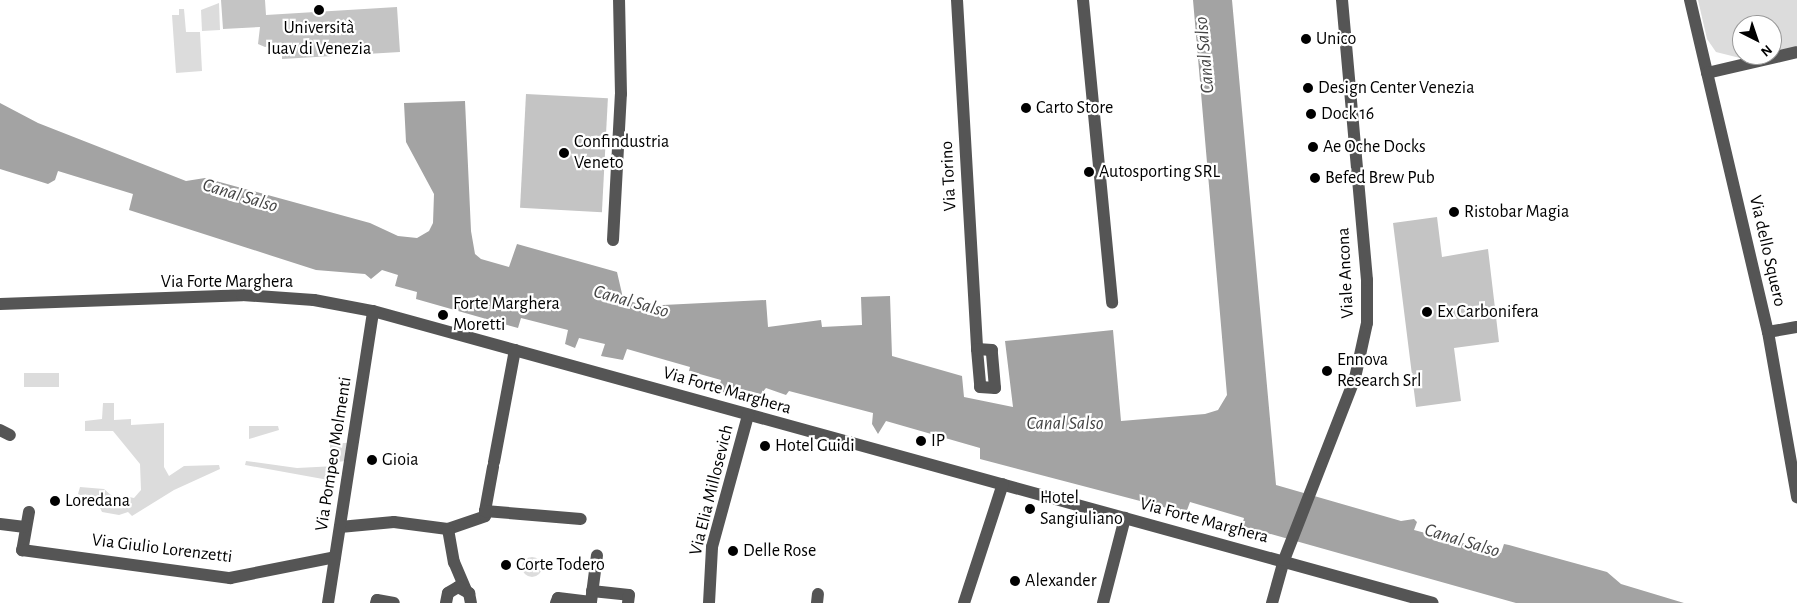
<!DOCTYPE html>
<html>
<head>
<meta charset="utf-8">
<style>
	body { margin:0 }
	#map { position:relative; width:1797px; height:603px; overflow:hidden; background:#fff; font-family:"Alegreya Sans",sans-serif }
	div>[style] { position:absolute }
	.green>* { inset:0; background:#dcdcdc; transform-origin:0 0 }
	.round { border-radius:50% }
	.water>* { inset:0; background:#a3a3a3 }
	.building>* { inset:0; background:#c4c4c4; transform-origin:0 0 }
	.minor>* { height:12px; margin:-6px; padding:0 6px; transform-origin:6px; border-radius:6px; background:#555 }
	.dots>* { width:14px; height:14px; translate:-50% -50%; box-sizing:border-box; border:2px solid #fff; border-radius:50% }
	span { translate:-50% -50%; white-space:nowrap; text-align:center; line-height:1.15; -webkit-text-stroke:4.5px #fff; paint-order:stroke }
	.poi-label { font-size:18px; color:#000 }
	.left { translate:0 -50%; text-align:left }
	.street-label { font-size:18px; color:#000 }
	.water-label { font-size:19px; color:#444; font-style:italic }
	.north { position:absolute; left:1732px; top:15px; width:50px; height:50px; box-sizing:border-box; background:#fff; border:1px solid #999; border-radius:50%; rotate:139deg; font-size:14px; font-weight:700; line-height:20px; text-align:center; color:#000 }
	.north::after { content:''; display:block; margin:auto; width:18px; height:22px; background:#000; clip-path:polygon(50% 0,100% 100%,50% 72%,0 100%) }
</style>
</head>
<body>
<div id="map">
	<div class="green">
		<i style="clip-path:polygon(1698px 0,1797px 0,1797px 48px,1772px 54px,1772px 25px,1742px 25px,1742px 55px,1767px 55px,1748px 60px,1716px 52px,1707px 39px)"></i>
		<i style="clip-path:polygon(219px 3px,220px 30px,202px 31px,201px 10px)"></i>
		<i style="clip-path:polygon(179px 9px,184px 9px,186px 32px,200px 32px,202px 71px,176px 73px,172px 15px,179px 15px)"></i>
		<i style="left:59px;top:373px;width:14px;height:35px;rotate:90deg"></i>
		<i style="clip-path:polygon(103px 403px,114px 403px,114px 420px,131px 419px,131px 425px,164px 423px,164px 467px,169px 476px,184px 466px,219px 465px,220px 469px,174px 490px,132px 516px,128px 512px,119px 515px,102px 512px,97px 502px,78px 494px,80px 487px,104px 489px,119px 502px,124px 496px,134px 498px,141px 490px,140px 464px,113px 431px,85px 431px,85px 421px,102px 419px)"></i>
		<i style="clip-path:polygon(249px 426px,278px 426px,279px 430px,249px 439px)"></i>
		<i style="clip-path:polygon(330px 443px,347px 443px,345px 461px,330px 463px)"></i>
		<i style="clip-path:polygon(246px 461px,297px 468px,336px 466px,334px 481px,245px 465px)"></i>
		<i class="round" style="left:522px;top:557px;width:20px;height:20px"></i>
	</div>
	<div class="water">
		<i style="clip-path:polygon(1193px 0,1232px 0,1276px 485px,1401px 521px,1414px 519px,1417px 522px,1414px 530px,1501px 553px,1504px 544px,1509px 545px,1607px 572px,1621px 584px,1684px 603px,1516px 603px,1242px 526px,1244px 518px,1190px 502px,1186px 513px,980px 459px,980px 448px,886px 421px,878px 434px,872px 424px,873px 413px,789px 391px,786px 395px,766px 388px,761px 394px,737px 388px,727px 393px,718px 391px,721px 380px,689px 371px,690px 367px,627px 349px,623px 360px,601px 356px,605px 344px,579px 338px,575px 348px,565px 344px,568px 330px,521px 318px,518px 328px,416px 299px,417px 292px,395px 286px,398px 275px,382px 270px,371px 279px,365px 274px,316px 270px,129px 210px,133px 194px,58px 171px,55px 180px,48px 184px,0 169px,0 103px,38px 123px,186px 181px,205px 178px,370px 223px,398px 236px,417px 238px,429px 231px,433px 223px,434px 194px,406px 142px,404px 103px,465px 101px,471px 231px,475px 254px,481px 259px,509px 267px,517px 244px,617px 272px,623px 298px,643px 306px,766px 300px,768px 327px,821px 320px,822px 327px,862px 325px,861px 297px,890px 296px,892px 356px,962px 376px,964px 397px,1013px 407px,1005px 341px,1113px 330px,1121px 421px,1205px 414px,1218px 410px,1227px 395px)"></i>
	</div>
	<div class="building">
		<i style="clip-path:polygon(221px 0,265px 0,266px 15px,397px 7px,400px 52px,282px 59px,282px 43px,265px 47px,258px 44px,260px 27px,223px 29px)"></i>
		<i style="left:526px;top:94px;width:82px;height:114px;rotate:3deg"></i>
		<i style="clip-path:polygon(1437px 217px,1442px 257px,1488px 249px,1499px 342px,1454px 348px,1461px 401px,1416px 407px,1393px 223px)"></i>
	</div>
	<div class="minor">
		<i style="left:957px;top:0;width:350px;rotate:86.7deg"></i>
		<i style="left:977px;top:349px;width:38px;rotate:85deg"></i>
		<i style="left:980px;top:387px;width:15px;rotate:4deg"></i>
		<i style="left:995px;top:388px;width:38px;rotate:-95deg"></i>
		<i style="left:992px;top:350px;width:15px;rotate:-176deg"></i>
		<i style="left:1083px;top:0;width:304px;rotate:84.5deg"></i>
		<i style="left:1690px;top:0;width:341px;rotate:76.8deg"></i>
		<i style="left:1768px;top:332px;width:168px;rotate:80deg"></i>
		<i style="left:1707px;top:73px;width:92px;rotate:-13.1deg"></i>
		<i style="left:613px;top:240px;width:146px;rotate:-86.9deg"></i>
		<i style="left:621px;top:94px;width:94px;rotate:-91.2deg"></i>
		<i style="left:0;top:304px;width:242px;rotate:-2.1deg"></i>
		<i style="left:242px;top:295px;width:72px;rotate:4deg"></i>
		<i style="left:314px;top:300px;width:60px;rotate:10.6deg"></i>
		<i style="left:373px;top:311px;width:1099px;rotate:15.4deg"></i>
		<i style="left:1768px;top:332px;width:29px;rotate:-10deg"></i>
		<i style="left:0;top:430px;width:11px;rotate:27deg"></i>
		<i style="left:494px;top:462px;width:114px;rotate:-79.4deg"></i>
		<i style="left:485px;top:511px;width:45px;rotate:-79.7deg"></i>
		<i style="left:29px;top:512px;width:39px;rotate:100deg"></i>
		<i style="left:22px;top:550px;width:210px;rotate:7.7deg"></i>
		<i style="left:230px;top:578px;width:107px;rotate:-11.3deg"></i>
		<i style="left:0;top:524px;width:25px;rotate:7deg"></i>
		<i style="left:340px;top:527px;width:54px;rotate:-5.3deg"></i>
		<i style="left:394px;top:522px;width:54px;rotate:7.4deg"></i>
		<i style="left:448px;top:529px;width:39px;rotate:-19deg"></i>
		<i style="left:485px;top:516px;width:5px;rotate:-90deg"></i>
		<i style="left:485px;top:511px;width:96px;rotate:4.8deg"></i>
		<i style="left:448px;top:529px;width:34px;rotate:80deg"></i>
		<i style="left:454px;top:562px;width:30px;rotate:67deg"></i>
		<i style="left:592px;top:591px;width:37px;rotate:6deg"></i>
		<i style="left:629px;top:595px;width:8px;rotate:97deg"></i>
		<i style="left:328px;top:603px;width:295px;rotate:-81.2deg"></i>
		<i style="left:376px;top:603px;width:3px;rotate:-72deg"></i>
		<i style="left:377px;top:600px;width:17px;rotate:10deg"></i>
		<i style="left:446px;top:603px;width:10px;rotate:-79deg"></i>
		<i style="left:448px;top:593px;width:12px;rotate:-31deg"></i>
		<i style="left:458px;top:587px;width:13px;rotate:29deg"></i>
		<i style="left:469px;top:593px;width:10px;rotate:79deg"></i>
		<i style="left:556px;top:603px;width:5px;rotate:-68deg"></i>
		<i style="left:558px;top:598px;width:33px;rotate:7deg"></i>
		<i style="left:591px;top:602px;width:47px;rotate:-82.7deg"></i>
		<i style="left:709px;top:603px;width:56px;rotate:-86.9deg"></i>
		<i style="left:712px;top:547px;width:137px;rotate:-74.7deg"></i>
		<i style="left:817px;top:603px;width:9px;rotate:-84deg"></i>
		<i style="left:964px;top:603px;width:125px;rotate:-71.9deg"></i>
		<i style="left:1103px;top:603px;width:88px;rotate:-75.5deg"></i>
		<i style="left:1272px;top:603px;width:45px;rotate:-74.4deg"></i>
		<i style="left:1284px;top:560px;width:195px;rotate:-68.7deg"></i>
		<i style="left:1355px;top:378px;width:56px;rotate:-77.7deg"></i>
		<i style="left:1367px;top:323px;width:43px;rotate:-90deg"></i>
		<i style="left:1367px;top:280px;width:281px;rotate:-95.1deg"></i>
	</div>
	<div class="dots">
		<i style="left:319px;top:10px;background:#000"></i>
		<i style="left:1306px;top:39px;background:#000"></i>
		<i style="left:1308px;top:88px;background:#000"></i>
		<i style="left:1026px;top:108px;background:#000"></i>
		<i style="left:1311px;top:114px;background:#000"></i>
		<i style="left:1313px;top:147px;background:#000"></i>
		<i style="left:564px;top:153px;background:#000"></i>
		<i style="left:1089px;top:172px;background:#000"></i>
		<i style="left:1315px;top:178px;background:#000"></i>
		<i style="left:1454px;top:212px;background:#000"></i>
		<i style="left:1427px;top:312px;background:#000"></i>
		<i style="left:443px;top:315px;background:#000"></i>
		<i style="left:1327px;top:371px;background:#000"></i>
		<i style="left:921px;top:441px;background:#000"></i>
		<i style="left:765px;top:446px;background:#000"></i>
		<i style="left:372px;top:460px;background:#000"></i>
		<i style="left:55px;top:501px;background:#000"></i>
		<i style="left:1030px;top:509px;background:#000"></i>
		<i style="left:733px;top:551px;background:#000"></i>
		<i style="left:506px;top:565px;background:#000"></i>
		<i style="left:1015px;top:581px;background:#000"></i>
	</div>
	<div class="poi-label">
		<span style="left:319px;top:39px">Università<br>Iuav di Venezia</span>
		<span class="left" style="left:1316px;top:39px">Unico</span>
		<span class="left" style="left:1318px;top:88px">Design Center Venezia</span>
		<span class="left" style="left:1036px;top:108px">Carto Store</span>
		<span class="left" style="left:1321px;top:114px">Dock 16</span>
		<span class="left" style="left:574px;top:153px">Confindustria<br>Veneto</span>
		<span class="left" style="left:1323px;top:147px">Ae Oche Docks</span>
		<span class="left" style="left:1099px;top:172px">Autosporting SRL</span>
		<span class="left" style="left:1325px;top:178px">Befed Brew Pub</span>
		<span class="left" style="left:1464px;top:212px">Ristobar Magia</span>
		<span class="left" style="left:453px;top:315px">Forte Marghera<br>Moretti</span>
		<span class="left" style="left:1437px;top:312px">Ex Carbonifera</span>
		<span class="left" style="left:1337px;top:371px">Ennova<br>Research Srl</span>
		<span class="left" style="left:931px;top:441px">IP</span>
		<span class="left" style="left:775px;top:446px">Hotel Guidi</span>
		<span class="left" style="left:382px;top:460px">Gioia</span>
		<span class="left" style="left:1040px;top:509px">Hotel<br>Sangiuliano</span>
		<span class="left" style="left:65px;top:501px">Loredana</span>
		<span class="left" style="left:743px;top:551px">Delle Rose</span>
		<span class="left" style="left:516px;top:565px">Corte Todero</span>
		<span class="left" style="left:1025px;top:581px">Alexander</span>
	</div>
	<div class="street-label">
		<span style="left:949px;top:176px;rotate:-93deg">Via Torino</span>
		<span style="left:1767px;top:251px;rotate:77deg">Via dello Squero</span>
		<span style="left:1346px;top:273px;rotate:-93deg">Viale Ancona</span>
		<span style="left:227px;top:282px">Via Forte Marghera</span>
		<span style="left:727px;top:391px;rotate:16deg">Via Forte Marghera</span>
		<span style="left:334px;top:454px;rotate:-81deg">Via Pompeo Molmenti</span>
		<span style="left:712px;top:490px;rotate:-76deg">Via Elia Millosevich</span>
		<span style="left:1204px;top:521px;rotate:15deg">Via Forte Marghera</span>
		<span style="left:162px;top:549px;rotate:7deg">Via Giulio Lorenzetti</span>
	</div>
	<div class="water-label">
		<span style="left:1205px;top:55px;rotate:-95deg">Canal Salso</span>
		<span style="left:240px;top:196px;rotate:17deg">Canal Salso</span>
		<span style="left:631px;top:302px;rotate:16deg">Canal Salso</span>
		<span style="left:1065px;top:424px">Canal Salso</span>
		<span style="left:1462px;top:541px;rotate:17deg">Canal Salso</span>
	</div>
	<div class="north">N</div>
</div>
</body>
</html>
